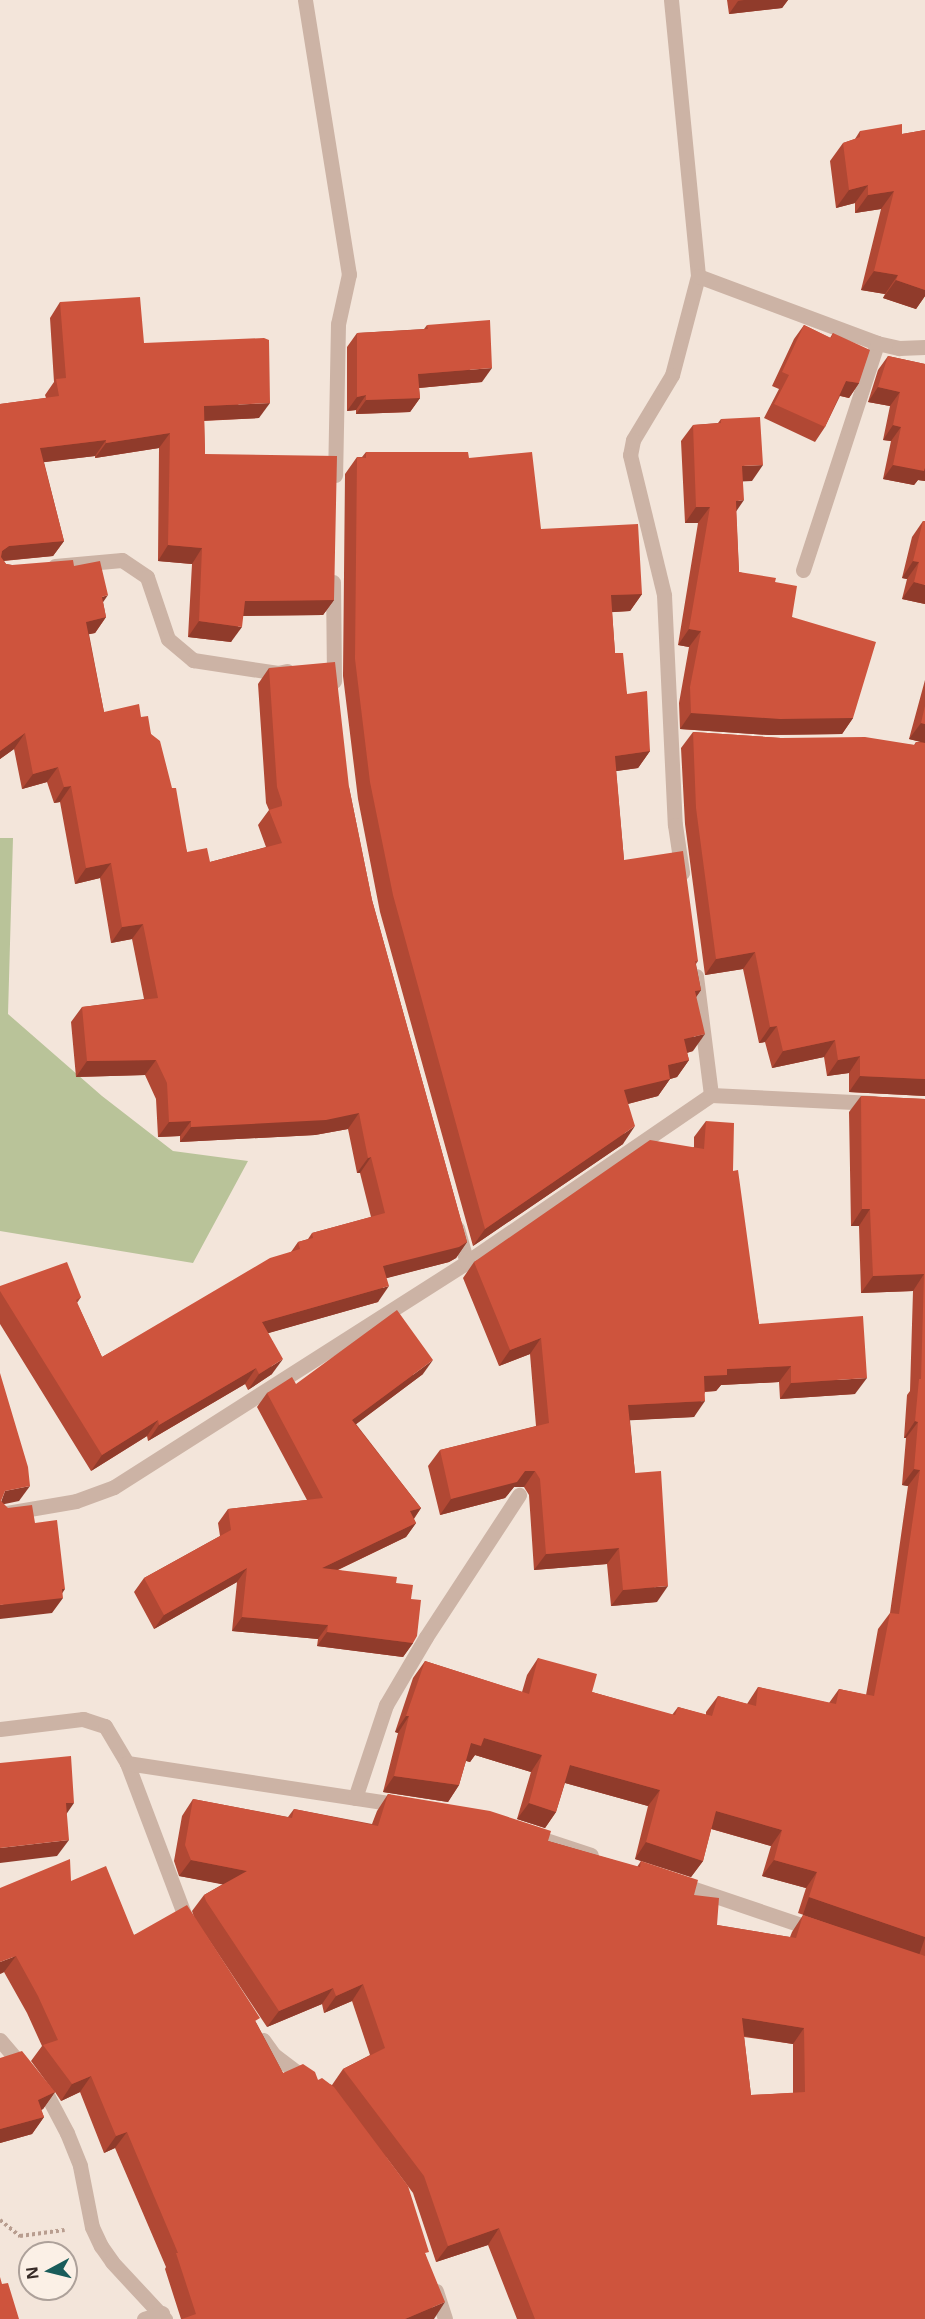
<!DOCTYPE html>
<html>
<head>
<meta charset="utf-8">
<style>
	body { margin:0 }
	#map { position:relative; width:925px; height:2319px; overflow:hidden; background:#f3e5da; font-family:"Noto Sans",sans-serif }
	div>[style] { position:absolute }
	.green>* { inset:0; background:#b9c399 }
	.path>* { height:4px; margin-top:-2px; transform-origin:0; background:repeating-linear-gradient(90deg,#b89d8f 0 3px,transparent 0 6px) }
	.service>* { height:15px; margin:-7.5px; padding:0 7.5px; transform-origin:7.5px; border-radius:7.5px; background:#ccb3a5 }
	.minor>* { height:15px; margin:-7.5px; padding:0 7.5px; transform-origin:7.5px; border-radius:7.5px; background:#ccb3a5 }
	.wall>* { inset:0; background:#b14834 }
	.shaded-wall>* { inset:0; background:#903b2b; transform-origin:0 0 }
	.building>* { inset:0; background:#ce543d }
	span { translate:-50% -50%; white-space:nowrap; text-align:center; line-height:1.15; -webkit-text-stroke:4.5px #fbf0e6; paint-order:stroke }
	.north { position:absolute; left:18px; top:2241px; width:60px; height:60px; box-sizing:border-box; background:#fbf0e6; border:2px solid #ada19a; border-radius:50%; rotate:263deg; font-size:16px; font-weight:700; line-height:24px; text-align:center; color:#372b27 }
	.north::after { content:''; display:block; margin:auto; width:21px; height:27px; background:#195c5a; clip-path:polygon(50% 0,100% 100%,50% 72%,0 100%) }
</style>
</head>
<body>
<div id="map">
	<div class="green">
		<i style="clip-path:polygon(0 838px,13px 838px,8px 1014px,102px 1096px,173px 1151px,248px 1161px,193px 1263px,0 1231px)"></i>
	</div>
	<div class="path">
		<i style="left:0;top:2220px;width:26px;rotate:39deg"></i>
		<i style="left:20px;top:2236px;width:45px;rotate:-7.6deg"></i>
	</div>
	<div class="service">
		<i style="left:803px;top:570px;width:239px;rotate:-71.9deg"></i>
	</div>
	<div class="minor">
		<i style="left:305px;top:0;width:278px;rotate:80.9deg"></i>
		<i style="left:349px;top:274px;width:51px;rotate:102.4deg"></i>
		<i style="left:338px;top:324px;width:151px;rotate:91.1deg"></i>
		<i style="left:671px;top:0;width:277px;rotate:84.4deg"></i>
		<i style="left:698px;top:276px;width:102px;rotate:104.7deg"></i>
		<i style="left:672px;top:375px;width:76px;rotate:121deg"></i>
		<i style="left:633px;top:440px;width:15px;rotate:101deg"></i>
		<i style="left:630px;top:455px;width:144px;rotate:76.3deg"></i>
		<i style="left:664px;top:595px;width:230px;rotate:87.3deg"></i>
		<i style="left:675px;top:825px;width:48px;rotate:81.5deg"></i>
		<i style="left:698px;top:276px;width:191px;rotate:20.5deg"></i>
		<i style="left:877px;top:343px;width:23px;rotate:13deg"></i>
		<i style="left:899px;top:348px;width:26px;rotate:-2deg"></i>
		<i style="left:55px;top:566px;width:67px;rotate:-5.1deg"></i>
		<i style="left:122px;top:560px;width:30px;rotate:34deg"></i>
		<i style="left:147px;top:577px;width:65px;rotate:71.3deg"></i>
		<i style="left:168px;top:639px;width:33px;rotate:40deg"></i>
		<i style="left:193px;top:660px;width:86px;rotate:8.7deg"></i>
		<i style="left:278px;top:673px;width:9px;rotate:-13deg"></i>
		<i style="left:333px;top:582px;width:99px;rotate:89.4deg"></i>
		<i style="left:696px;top:976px;width:120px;rotate:82.8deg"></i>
		<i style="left:457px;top:1228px;width:35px;rotate:74deg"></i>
		<i style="left:0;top:1514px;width:77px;rotate:-9.7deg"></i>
		<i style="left:76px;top:1501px;width:40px;rotate:-20.2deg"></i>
		<i style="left:114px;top:1487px;width:419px;rotate:-32.5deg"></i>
		<i style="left:467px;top:1262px;width:296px;rotate:-34.4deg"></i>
		<i style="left:711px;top:1095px;width:163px;rotate:2.8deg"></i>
		<i style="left:0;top:1729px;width:84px;rotate:-6.9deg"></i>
		<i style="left:83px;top:1719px;width:23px;rotate:18deg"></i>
		<i style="left:105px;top:1726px;width:43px;rotate:59.3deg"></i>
		<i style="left:127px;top:1763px;width:175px;rotate:69.3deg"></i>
		<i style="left:127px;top:1763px;width:279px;rotate:8.7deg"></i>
		<i style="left:355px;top:1798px;width:98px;rotate:-71.6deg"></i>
		<i style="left:386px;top:1705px;width:79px;rotate:-59.5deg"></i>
		<i style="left:426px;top:1637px;width:170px;rotate:-56.8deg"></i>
		<i style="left:531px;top:1835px;width:63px;rotate:18.4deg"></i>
		<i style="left:677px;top:1883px;width:147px;rotate:18.7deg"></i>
		<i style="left:0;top:2040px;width:72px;rotate:49.5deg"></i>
		<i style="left:47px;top:2095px;width:43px;rotate:62.2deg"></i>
		<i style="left:67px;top:2133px;width:35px;rotate:68deg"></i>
		<i style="left:80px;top:2166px;width:62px;rotate:78.9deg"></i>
		<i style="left:92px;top:2227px;width:21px;rotate:65deg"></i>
		<i style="left:101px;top:2246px;width:19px;rotate:55deg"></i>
		<i style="left:112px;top:2262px;width:78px;rotate:47.1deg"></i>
		<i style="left:263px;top:2040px;width:19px;rotate:54deg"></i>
		<i style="left:274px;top:2055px;width:41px;rotate:37.1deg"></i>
		<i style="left:436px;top:2291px;width:29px;rotate:72deg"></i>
		<i style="left:144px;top:2319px;width:19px;rotate:-18deg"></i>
	</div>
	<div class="wall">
		<i style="clip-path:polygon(727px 0,788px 0,782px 8px,729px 14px)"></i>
		<i style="clip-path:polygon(925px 130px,925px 296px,916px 309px,883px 298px,885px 294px,861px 290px,881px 209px,855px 213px,855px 203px,836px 208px,830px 161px,843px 143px,855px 139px,860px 131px,902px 134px)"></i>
		<i style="clip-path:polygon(60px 302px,144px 343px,259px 418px,204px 421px,205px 454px,334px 600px,323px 615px,243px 616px,231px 642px,188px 637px,192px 564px,158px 561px,159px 448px,95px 458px,95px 456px,44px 462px,64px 541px,53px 556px,4px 561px,6px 564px,12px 565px,74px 566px,103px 602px,106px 617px,95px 633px,89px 634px,104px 712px,141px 717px,151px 734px,187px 852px,210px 862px,266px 847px,258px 825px,269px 810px,266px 803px,258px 684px,269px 668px,349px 787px,372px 900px,467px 1242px,456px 1258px,449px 1262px,386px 1278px,378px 1302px,268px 1333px,272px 1374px,248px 1390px,245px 1384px,148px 1441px,147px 1436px,91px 1471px,0 1324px,0 1286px,81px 1297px,77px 1303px,102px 1357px,291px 1252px,298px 1242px,308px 1239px,312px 1233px,371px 1217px,360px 1173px,357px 1173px,348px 1129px,315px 1135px,180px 1142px,180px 1136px,158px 1137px,156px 1099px,145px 1075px,76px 1077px,71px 1022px,82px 1007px,144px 999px,132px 939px,111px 943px,100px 878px,75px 884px,60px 802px,54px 803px,47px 782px,22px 789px,14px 749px,0 759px,0 404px,46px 398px,45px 395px,54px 382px,50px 318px)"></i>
		<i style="clip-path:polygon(427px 325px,482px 382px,419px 388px,420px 398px,410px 412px,356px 414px,356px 410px,347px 411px,347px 347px,357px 333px,424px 329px)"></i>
		<i style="clip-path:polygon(804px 325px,830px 338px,833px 333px,859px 383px,849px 398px,840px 396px,825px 427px,815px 442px,764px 418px,779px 389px,772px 386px,794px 339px)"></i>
		<i style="clip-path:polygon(888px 356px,925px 364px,925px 481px,918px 480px,914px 485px,883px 479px,891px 441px,883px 440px,890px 406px,868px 402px,878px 370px)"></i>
		<i style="clip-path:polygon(721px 419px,752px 481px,743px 481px,736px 511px,739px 572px,775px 582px,792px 617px,853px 718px,842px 734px,769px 735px,680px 729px,679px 703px,689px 647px,678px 645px,698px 523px,685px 523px,681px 441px,693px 425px,718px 423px)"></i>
		<i style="clip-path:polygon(366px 452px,469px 458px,541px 529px,642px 594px,630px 611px,612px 612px,615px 653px,627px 694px,650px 751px,638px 768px,616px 771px,624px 860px,698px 961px,696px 964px,701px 990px,696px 997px,693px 1051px,687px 1053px,689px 1060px,677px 1077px,670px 1079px,658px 1096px,628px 1104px,623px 1144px,473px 1246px,380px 912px,358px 799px,343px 676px,345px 474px,357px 457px,362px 457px)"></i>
		<i style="clip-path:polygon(923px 521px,925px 604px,902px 599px,907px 579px,902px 578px,912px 537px)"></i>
		<i style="clip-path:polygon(925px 680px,925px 1096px,849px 1092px,849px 1073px,827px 1076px,824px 1057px,772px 1068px,765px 1042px,759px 1043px,743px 969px,705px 975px,685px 824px,681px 748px,693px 732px,781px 738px,914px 745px,916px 742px,921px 742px,909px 739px)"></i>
		<i style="clip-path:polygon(evenodd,861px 1096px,925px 1099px,925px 2319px,517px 2319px,488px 2245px,436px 2262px,413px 2193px,386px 2157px,426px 2256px,434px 2319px,181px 2319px,165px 2269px,166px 2267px,115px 2148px,104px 2153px,80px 2092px,61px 2101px,55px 2092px,43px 2109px,41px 2110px,44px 2117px,32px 2134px,0 2143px,0 2058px,51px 2088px,31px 2061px,42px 2046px,27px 2013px,4px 1972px,0 1974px,71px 1881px,134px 1935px,194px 1917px,192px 1911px,204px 1895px,223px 1884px,179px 1876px,174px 1861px,182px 1816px,193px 1799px,288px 1817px,294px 1809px,372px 1824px,377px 1811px,388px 1794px,637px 1867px,641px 1861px,694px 1895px,717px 1925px,790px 1937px,792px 1932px,803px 1915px,847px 1930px,798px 1913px,806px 1888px,762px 1876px,771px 1846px,711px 1829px,703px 1861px,691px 1877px,635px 1859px,648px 1806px,565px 1783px,556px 1812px,545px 1828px,517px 1819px,531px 1772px,475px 1755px,470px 1762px,466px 1761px,459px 1785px,448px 1802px,383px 1792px,398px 1733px,395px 1732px,413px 1678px,425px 1661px,522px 1692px,527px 1675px,538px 1658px,592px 1692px,672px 1715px,678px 1707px,706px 1715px,706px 1712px,718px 1696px,747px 1704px,758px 1687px,829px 1703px,839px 1689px,866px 1695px,878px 1629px,890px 1613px,908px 1486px,902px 1485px,906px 1438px,904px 1438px,907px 1395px,910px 1391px,913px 1291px,861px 1293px,859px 1226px,851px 1226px,849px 1112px,861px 1096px,205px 1934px,267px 2027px,322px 2004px,324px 2013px,352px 2001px,370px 2055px,343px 2069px,332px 2085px,318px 2080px,283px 2073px,257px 2024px,205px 1934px,861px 1096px,744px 2037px,793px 2044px,793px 2093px,751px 2095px,744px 2037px)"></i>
		<i style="clip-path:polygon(706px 1121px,733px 1171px,759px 1324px,855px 1394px,780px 1399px,779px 1382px,721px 1385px,716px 1391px,705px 1392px,694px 1417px,630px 1420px,635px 1473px,657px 1602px,611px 1606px,607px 1564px,534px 1570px,529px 1495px,524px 1487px,514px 1487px,505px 1498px,440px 1515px,428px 1466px,440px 1450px,536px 1426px,530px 1354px,499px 1366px,463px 1278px,474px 1262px,694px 1147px,694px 1137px)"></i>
		<i style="clip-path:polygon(423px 1374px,356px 1424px,421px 1508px,414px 1519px,416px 1523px,406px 1537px,338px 1570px,396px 1583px,411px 1599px,413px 1643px,403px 1657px,317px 1646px,318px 1639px,232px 1631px,237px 1582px,154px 1629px,134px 1592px,144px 1578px,220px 1536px,218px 1523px,228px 1509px,307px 1500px,257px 1407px,267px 1393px,296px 1384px)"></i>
	</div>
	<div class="shaded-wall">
		<i style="clip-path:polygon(744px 0,788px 0,782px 8px,729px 14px,738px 1px)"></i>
		<i style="clip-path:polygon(868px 185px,855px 203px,836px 208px,849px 190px)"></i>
		<i style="clip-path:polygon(894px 191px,881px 209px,855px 213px,868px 195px)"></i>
		<i style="clip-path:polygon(874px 271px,898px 275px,885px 294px,861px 290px)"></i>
		<i style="clip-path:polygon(896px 280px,925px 290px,925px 296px,916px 309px,883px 298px)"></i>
		<i style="clip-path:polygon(492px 368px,482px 382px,408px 389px,418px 374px)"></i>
		<i style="clip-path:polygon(846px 381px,859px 383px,849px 398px,837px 395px)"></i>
		<i style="clip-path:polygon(878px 387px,900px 392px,890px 406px,868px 402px)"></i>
		<i style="clip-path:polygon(366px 395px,356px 410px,347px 411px,357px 397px)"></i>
		<i style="clip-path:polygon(420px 398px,410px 412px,356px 414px,366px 400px)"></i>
		<i style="clip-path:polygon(270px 403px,259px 418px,193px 421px,204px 406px)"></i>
		<i style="clip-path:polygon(893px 425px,901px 427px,891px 441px,883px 440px)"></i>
		<i style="clip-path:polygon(170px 433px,159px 448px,95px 458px,106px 443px)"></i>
		<i style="clip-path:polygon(106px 440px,95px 456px,29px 464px,40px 448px)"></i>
		<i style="clip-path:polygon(763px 465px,752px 481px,731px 482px,742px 466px)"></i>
		<i style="clip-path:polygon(893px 465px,925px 466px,925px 481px,918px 480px,914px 485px,883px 479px)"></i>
		<i style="clip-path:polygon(744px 500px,733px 516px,736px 501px)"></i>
		<i style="clip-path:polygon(696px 507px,710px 507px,698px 523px,685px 523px)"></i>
		<i style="clip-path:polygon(64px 541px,53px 556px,0 561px,2px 551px,9px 546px)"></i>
		<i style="clip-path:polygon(168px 545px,202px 548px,192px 564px,158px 561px)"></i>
		<i style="clip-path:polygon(913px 561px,919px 562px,907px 579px,902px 578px)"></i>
		<i style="clip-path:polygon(914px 582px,925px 585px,925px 604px,902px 599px)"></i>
		<i style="clip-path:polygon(642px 594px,630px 611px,599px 613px,611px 595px)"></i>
		<i style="clip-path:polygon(108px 595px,97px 611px,102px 597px)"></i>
		<i style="clip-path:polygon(334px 600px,323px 615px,234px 616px,245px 601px)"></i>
		<i style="clip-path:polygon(106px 617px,95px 633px,75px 637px,86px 622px)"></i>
		<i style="clip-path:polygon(199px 621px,242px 627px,231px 642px,188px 637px)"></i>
		<i style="clip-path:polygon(689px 629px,701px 631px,689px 647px,678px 645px)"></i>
		<i style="clip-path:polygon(691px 713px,853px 718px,842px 734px,769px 735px,680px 729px)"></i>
		<i style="clip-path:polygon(921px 723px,925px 724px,925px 743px,909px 739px)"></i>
		<i style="clip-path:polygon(25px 733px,14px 749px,0 759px,0 751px)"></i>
		<i style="clip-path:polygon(650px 751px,638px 768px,603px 773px,615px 756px)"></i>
		<i style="clip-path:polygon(58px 767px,47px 782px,22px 789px,33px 774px)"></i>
		<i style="clip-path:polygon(71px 786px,60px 802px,54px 803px,64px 787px)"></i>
		<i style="clip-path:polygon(111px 863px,100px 878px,75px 884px,86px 868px)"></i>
		<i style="clip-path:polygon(143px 924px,132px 939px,111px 943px,122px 927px)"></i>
		<i style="clip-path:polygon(755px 952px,743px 969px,705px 975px,716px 959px)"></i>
		<i style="clip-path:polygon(701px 990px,689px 1007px,695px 991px)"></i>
		<i style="clip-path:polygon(777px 1026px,765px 1042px,759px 1043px,770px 1027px)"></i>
		<i style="clip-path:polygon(705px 1034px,693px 1051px,672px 1057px,684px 1039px)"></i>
		<i style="clip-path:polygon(835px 1040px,824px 1057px,772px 1068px,783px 1051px)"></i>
		<i style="clip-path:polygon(860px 1056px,849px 1073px,827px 1076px,838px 1060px)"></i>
		<i style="clip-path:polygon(156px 1060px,145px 1075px,76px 1077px,87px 1061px)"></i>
		<i style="clip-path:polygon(689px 1060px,677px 1077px,670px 1079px,658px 1096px,612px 1108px,624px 1090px,668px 1065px)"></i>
		<i style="clip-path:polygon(860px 1076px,925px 1079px,925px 1096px,849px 1092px)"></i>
		<i style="clip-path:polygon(359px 1113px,348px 1129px,315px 1135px,180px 1142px,191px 1127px)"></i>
		<i style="clip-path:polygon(191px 1121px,180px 1136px,158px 1137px,169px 1122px)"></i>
		<i style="clip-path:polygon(635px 1126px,623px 1144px,473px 1246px,485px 1229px)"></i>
		<i style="clip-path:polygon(371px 1157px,360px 1173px,357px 1173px,368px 1158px)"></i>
		<i style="clip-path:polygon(862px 1209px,870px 1209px,859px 1226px,851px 1226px)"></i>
		<i style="clip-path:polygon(467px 1242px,456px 1258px,449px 1262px,372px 1282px,383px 1266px)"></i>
		<i style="clip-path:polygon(924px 1274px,913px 1291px,861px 1293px,873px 1276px)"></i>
		<i style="clip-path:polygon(389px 1286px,378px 1302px,251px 1338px,262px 1322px)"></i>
		<i style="clip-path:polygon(541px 1338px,530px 1354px,499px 1366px,510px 1350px)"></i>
		<i style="clip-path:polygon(283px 1359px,272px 1374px,248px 1390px,259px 1374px)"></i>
		<i style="clip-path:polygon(433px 1360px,423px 1374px,343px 1434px,352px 1420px)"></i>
		<i style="clip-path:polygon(791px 1366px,779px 1382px,721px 1385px,716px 1391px,693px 1392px,704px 1376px,727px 1369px)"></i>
		<i style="clip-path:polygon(256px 1368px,245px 1384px,148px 1441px,159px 1425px)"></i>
		<i style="clip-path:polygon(867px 1378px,855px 1394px,780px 1399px,791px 1383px)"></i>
		<i style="clip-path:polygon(705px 1401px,694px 1417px,617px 1421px,628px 1405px)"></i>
		<i style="clip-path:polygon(158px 1420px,147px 1436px,91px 1471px,102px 1455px)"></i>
		<i style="clip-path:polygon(915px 1421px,918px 1422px,906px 1438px,904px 1438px)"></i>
		<i style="clip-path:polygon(914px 1469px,920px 1470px,908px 1486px,902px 1485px)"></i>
		<i style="clip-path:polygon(525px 1471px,535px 1471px,524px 1487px,514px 1487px,505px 1498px,440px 1515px,451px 1499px)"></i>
		<i style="clip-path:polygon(30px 1486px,19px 1501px,0 1505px,5px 1491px)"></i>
		<i style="clip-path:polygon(421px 1508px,411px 1522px,410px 1511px)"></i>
		<i style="clip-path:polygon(416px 1523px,406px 1537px,312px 1582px,322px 1568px)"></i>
		<i style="clip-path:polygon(619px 1548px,607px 1564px,534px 1570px,546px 1554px)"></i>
		<i style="clip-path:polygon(247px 1568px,237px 1582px,154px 1629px,164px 1615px)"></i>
		<i style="clip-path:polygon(668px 1586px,657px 1602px,611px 1606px,623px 1590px)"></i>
		<i style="clip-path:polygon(62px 1589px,65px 1589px,59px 1598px,63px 1598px,52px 1613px,0 1619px,0 1605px)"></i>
		<i style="clip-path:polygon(242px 1617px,328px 1625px,318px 1639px,232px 1631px)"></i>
		<i style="clip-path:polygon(327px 1632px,413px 1643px,403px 1657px,317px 1646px)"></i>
		<i style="clip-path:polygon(406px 1716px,409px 1716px,398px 1733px,395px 1732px)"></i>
		<i style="clip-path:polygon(484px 1738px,542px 1755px,531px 1772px,475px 1755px,470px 1762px,460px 1759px,471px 1743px)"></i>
		<i style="clip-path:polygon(570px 1765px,660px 1790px,648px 1806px,558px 1781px)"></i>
		<i style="clip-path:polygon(394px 1776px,459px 1785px,448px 1802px,383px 1792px)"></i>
		<i style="clip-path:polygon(66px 1803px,74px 1803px,63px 1819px)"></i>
		<i style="clip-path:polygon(529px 1803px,556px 1812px,545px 1828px,517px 1819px)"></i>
		<i style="clip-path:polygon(716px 1811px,782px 1830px,771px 1846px,705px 1827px)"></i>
		<i style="clip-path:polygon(69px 1840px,57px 1856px,0 1863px,0 1848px)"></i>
		<i style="clip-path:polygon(646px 1842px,703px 1861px,691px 1877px,635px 1859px)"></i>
		<i style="clip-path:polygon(191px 1860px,247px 1871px,236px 1887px,179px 1876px)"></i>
		<i style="clip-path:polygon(774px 1860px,817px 1872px,806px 1888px,762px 1876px)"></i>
		<i style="left:809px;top:1897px;width:123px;height:19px;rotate:19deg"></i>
		<i style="clip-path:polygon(16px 1956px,4px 1972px,0 1974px,0 1962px)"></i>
		<i style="clip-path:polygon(363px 1984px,352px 2001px,324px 2013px,336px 1996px)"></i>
		<i style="clip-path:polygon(333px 1988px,322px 2004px,267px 2027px,279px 2011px)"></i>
		<i style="clip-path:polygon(742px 2018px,804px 2028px,793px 2044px,731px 2034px)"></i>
		<i style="clip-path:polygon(91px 2076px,80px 2092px,61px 2101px,72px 2084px)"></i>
		<i style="clip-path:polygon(55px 2092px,43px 2109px,27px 2116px,38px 2100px)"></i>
		<i style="clip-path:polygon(44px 2117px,32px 2134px,0 2143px,0 2129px)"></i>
		<i style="clip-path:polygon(127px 2132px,115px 2148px,104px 2153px,116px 2136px)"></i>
		<i style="clip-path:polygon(499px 2228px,488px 2245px,436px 2262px,448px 2246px)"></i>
		<i style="clip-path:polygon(445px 2302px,434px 2319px,405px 2319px)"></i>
	</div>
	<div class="building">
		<i style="clip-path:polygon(902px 124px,902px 134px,925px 130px,925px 290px,896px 280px,898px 275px,874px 271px,894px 191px,868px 195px,868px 185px,849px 190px,843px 143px,860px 137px,860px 131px)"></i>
		<i style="clip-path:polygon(140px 297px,144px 343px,264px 338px,269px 340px,270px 403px,204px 406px,205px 454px,337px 456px,334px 600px,245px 601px,242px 627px,199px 621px,202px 548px,168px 545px,170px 433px,106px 443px,106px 440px,40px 448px,64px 541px,9px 546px,2px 551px,1px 557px,6px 564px,12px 565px,73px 560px,74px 566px,100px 561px,108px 595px,102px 597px,106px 617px,86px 622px,104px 712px,139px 704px,141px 717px,148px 716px,151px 734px,160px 741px,172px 788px,176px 788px,187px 852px,207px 848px,210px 862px,282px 843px,269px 810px,282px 806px,282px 802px,277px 787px,269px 668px,335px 662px,349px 787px,372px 900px,467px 1242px,459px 1247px,383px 1266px,389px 1286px,262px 1322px,283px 1359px,259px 1374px,256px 1368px,159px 1425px,158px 1420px,102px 1455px,0 1291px,0 1286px,67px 1262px,81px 1297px,76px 1300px,102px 1357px,270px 1258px,300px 1249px,298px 1242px,313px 1238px,312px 1233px,385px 1213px,371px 1157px,368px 1158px,359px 1113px,326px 1120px,191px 1127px,191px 1121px,169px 1122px,167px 1083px,156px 1060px,87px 1061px,82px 1007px,158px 998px,143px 924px,122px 927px,111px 863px,86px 868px,71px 786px,64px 787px,58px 767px,33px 774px,25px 733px,0 751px,0 404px,59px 396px,56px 379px,66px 378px,60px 302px)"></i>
		<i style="clip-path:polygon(490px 320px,492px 368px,418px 374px,420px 398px,366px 400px,366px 395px,357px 397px,357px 333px,428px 329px,427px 325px)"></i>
		<i style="clip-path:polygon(804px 325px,831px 338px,833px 333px,870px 350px,859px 383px,846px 381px,825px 427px,774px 404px,789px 375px,782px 372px)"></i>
		<i style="clip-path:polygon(888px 356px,925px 364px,925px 468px,924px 471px,893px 465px,901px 427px,893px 425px,900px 392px,878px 387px)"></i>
		<i style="clip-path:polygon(760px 417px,763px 465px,742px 466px,744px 500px,736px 501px,739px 572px,776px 578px,775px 582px,797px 586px,792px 617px,876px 642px,853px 718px,780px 719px,691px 713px,690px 687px,701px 631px,689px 629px,710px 507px,696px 507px,693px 425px,721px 423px,721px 419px)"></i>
		<i style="clip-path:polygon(366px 452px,468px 452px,469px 458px,532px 452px,541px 529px,638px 524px,642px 594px,611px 595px,615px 653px,623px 653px,627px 694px,647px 691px,650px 751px,615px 756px,624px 860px,683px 851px,698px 961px,695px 961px,701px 990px,695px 991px,705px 1034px,684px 1039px,689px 1060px,668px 1065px,670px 1079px,624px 1090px,635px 1126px,485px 1229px,393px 895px,370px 782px,355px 659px,357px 457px,366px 458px)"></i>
		<i style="clip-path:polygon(923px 521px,925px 521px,925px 585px,914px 582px,919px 562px,913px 561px)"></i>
		<i style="clip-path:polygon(925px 706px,925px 724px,921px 723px)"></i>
		<i style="clip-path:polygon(693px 732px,781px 738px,865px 737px,915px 745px,916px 742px,925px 743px,925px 1079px,860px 1076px,860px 1056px,838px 1060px,835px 1040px,783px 1051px,777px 1026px,770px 1027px,755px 952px,716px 959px,696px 808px)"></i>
		<i style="clip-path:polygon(861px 1096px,925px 1099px,925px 1937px,809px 1897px,817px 1872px,774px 1860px,782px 1830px,716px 1811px,703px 1861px,646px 1842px,660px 1790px,570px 1765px,556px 1812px,529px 1803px,542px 1755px,484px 1738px,481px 1746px,471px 1743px,459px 1785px,394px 1776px,409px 1716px,406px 1716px,425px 1661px,529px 1694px,538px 1658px,597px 1674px,592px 1692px,675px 1715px,678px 1707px,712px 1716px,718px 1696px,756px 1706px,758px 1687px,836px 1704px,839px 1689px,874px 1696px,890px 1613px,899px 1614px,920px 1470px,914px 1469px,918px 1422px,915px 1421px,919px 1379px,921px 1379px,924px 1274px,873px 1276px,870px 1209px,862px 1209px)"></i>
		<i style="clip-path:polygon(706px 1121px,734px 1123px,733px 1171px,738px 1170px,759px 1324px,863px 1316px,867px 1378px,791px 1383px,791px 1366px,727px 1369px,727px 1375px,704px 1376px,705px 1401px,628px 1405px,635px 1473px,661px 1471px,668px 1586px,623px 1590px,619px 1548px,546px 1554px,540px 1479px,535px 1471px,525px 1471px,517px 1482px,451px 1499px,440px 1450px,549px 1423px,541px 1338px,510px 1350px,474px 1262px,650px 1140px,704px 1149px)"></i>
		<i style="clip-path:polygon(397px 1310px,433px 1360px,352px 1420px,421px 1508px,410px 1511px,416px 1523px,322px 1568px,397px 1577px,396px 1583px,413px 1585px,411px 1599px,421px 1600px,417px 1636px,413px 1643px,327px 1632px,328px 1625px,242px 1617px,247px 1568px,164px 1615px,144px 1578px,231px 1530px,228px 1509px,323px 1498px,267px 1393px,292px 1377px,296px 1384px)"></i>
		<i style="clip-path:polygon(0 1373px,28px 1467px,30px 1486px,5px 1491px,1px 1501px,8px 1508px,32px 1505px,35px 1523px,57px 1520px,65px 1589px,62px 1589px,63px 1598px,0 1605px)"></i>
		<i style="clip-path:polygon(71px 1756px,74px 1803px,66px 1803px,69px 1840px,0 1848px,0 1763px)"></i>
		<i style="clip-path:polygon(evenodd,388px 1794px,490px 1811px,551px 1831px,548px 1841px,640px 1867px,641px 1861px,698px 1880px,694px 1895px,719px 1898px,717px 1925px,796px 1938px,803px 1915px,925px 1956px,925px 2319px,535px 2319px,499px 2228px,448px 2246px,424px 2176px,343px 2069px,385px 2048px,363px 1984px,336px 1996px,333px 1988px,279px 2011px,206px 1901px,204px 1895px,247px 1871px,191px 1860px,185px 1845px,193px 1799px,292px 1818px,294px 1809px,378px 1826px,388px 1794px,742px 2018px,804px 2028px,805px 2092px,751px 2095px,742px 2018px)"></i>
		<i style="clip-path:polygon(70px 1859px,71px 1881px,106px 1866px,134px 1935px,187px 1905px,260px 2018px,255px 2021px,283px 2073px,303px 2064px,315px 2072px,318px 2080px,322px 2078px,334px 2087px,408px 2186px,429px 2252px,425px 2253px,445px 2302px,405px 2319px,182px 2319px,196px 2314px,176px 2253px,178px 2253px,127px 2132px,116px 2136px,91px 2076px,72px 2084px,43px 2045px,58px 2040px,38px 1996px,16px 1956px,0 1962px,0 1888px)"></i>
		<i style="clip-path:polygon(22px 2051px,55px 2092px,38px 2100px,44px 2117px,0 2129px,0 2058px)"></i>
		<i style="clip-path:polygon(0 2277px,2px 2284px,8px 2283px,19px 2319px,0 2319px)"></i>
	</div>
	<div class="north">N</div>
</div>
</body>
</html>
